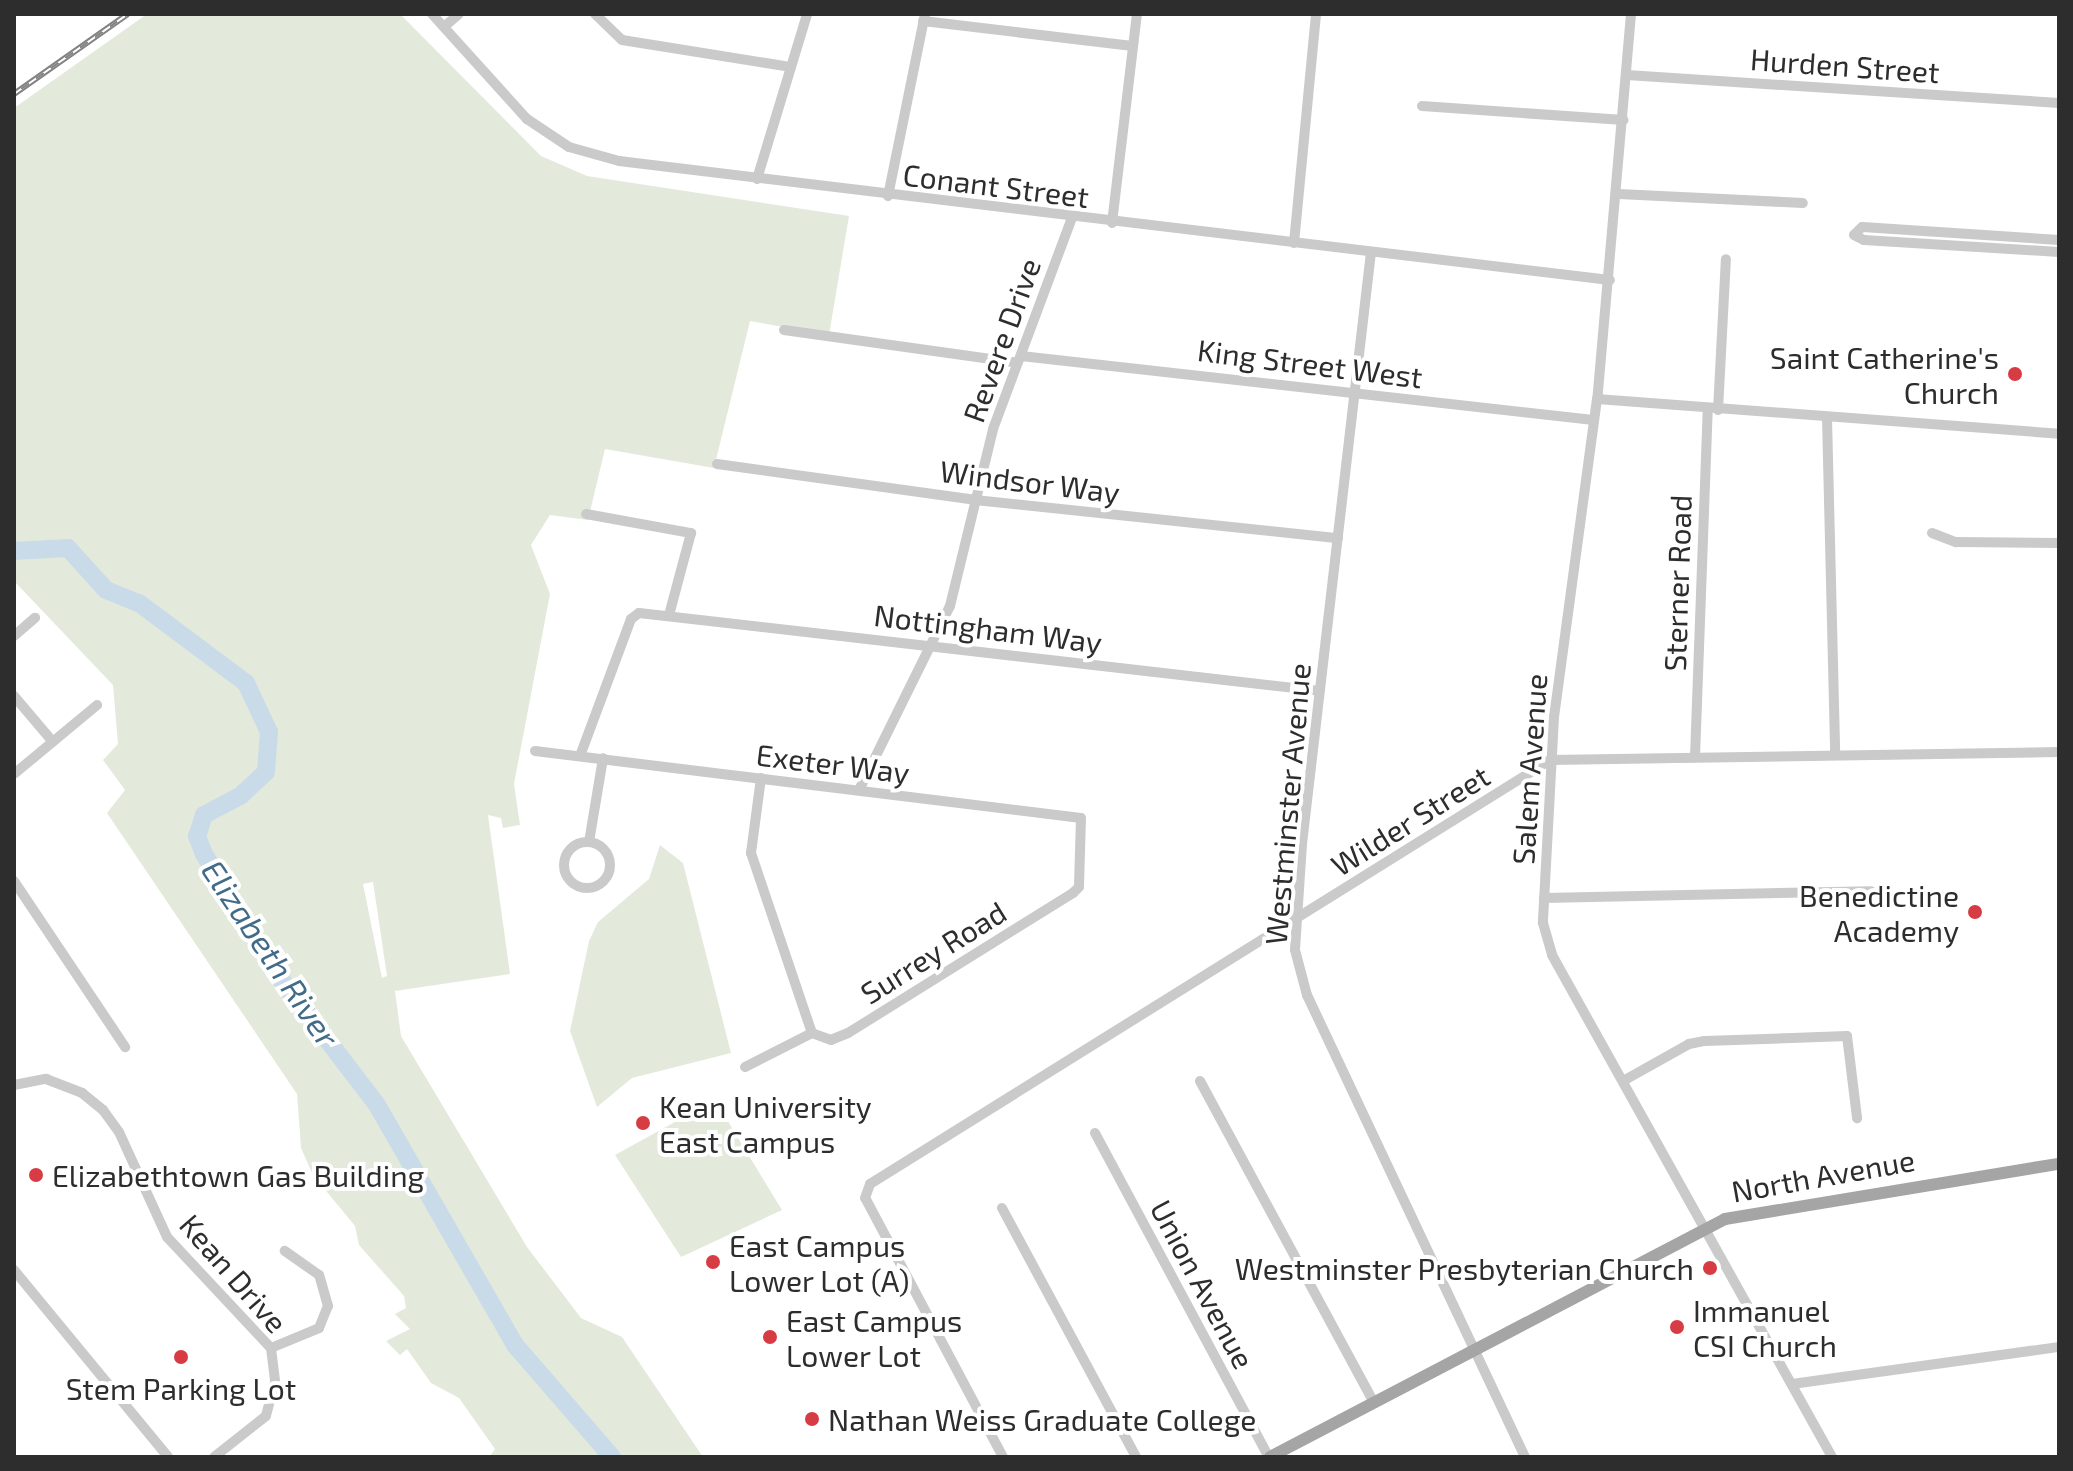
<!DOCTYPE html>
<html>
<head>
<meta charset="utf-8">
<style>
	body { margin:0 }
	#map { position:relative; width:2073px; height:1471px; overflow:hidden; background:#fff; font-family:"Exo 2",sans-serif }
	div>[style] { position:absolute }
	.green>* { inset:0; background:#e3eadc }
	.river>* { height:18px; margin:-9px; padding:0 9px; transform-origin:9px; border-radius:9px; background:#c9dbe8 }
	.minor>* { height:10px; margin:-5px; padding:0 5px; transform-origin:5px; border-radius:5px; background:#cacaca }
	.minor>.ring { margin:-5px; padding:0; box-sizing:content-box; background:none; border:10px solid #cacaca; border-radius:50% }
	.major>* { height:12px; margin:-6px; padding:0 6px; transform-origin:6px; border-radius:6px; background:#a5a5a5 }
	.rail>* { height:6px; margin-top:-3px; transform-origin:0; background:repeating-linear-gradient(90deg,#fff 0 9px,#828282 0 18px); box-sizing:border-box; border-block:2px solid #828282 }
	.dots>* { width:22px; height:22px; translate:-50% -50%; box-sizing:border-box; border:4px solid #fff; border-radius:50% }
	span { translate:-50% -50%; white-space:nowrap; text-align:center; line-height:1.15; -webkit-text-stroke:8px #fff; paint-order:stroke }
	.street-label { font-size:30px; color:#2d2d2d }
	.poi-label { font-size:30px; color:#2d2d2d }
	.right { translate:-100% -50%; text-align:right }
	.left { translate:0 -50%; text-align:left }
	.water-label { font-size:32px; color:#426b88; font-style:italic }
	.frame { position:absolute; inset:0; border:16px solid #2d2d2d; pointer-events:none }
</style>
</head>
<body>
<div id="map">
	<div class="green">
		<i style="clip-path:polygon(evenodd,147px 14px,400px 14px,541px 156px,587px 176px,849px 216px,829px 335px,750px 321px,714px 468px,605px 449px,588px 520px,550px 515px,531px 545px,550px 594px,514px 784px,520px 825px,503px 828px,501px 818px,488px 815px,510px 974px,395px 991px,401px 1036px,527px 1247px,581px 1318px,622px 1337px,703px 1457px,489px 1457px,495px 1449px,459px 1398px,431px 1383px,407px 1349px,400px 1355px,386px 1341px,410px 1329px,395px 1314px,406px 1308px,404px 1296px,359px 1245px,355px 1226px,313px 1175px,301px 1148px,297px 1094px,107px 813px,125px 790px,103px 760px,118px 744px,113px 685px,14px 581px,14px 108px,147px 14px,373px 882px,387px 976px,382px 978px,363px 884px,373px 882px)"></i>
		<i style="clip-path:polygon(660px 845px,683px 863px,731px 1053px,632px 1078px,597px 1107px,570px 1031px,589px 941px,598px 922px,649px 879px)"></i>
		<i style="clip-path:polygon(715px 1100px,782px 1210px,681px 1257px,615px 1155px)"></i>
	</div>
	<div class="river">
		<i style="left:14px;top:551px;width:54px;rotate:-3.2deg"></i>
		<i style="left:68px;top:548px;width:57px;rotate:47.9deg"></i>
		<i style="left:106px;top:590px;width:35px;rotate:22deg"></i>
		<i style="left:139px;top:603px;width:134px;rotate:36.8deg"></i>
		<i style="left:246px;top:683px;width:54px;rotate:64.9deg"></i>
		<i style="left:269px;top:732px;width:40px;rotate:94.3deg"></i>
		<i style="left:266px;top:772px;width:35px;rotate:137deg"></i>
		<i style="left:240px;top:796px;width:41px;rotate:152.2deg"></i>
		<i style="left:204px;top:815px;width:22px;rotate:108deg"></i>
		<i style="left:197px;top:836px;width:19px;rotate:69deg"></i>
		<i style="left:204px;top:854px;width:145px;rotate:58.5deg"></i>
		<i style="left:280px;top:978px;width:160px;rotate:52.6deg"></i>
		<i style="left:377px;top:1105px;width:277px;rotate:60.1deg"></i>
		<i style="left:515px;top:1345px;width:148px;rotate:49.1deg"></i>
	</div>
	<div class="minor">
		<i style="left:432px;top:14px;width:142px;rotate:47.9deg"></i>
		<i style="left:527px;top:119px;width:50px;rotate:33.7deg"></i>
		<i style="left:569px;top:147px;width:52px;rotate:15.6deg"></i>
		<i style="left:619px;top:161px;width:998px;rotate:6.85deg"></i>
		<i style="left:595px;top:14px;width:37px;rotate:44deg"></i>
		<i style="left:622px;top:40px;width:170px;rotate:9.1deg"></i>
		<i style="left:1631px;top:14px;width:386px;rotate:95deg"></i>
		<i style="left:1597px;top:399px;width:321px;rotate:97.7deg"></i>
		<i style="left:1554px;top:717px;width:206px;rotate:93.1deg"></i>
		<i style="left:1543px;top:923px;width:33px;rotate:74deg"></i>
		<i style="left:1552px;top:955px;width:575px;rotate:60.85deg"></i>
		<i style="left:923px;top:21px;width:211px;rotate:6.8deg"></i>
		<i style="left:445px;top:26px;width:18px;rotate:-41deg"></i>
		<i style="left:1627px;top:75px;width:433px;rotate:3.7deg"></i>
		<i style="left:1422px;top:106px;width:202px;rotate:4deg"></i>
		<i style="left:757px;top:179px;width:172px;rotate:-73.1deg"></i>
		<i style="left:1619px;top:194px;width:184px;rotate:2.8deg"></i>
		<i style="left:888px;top:196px;width:186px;rotate:-78.5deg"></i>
		<i style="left:1112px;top:223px;width:210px;rotate:-83.2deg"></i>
		<i style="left:2059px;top:240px;width:197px;rotate:-176.2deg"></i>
		<i style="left:1862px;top:227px;width:11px;rotate:135deg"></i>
		<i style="left:1854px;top:235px;width:11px;rotate:27deg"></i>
		<i style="left:1864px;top:240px;width:195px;rotate:3.5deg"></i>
		<i style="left:1294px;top:243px;width:230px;rotate:-84.5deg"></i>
		<i style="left:1371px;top:252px;width:596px;rotate:96.65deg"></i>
		<i style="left:1302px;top:844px;width:106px;rotate:93.8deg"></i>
		<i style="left:1295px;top:950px;width:47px;rotate:75.1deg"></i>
		<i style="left:1307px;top:995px;width:511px;rotate:64.74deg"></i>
		<i style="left:784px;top:330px;width:236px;rotate:8deg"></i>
		<i style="left:1021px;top:356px;width:576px;rotate:6.38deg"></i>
		<i style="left:1597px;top:399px;width:463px;rotate:4.3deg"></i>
		<i style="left:1718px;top:410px;width:151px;rotate:-87deg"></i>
		<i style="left:1827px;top:418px;width:336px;rotate:88.6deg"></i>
		<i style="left:717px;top:464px;width:260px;rotate:7.9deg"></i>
		<i style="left:975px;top:500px;width:365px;rotate:6deg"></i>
		<i style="left:586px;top:514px;width:107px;rotate:10.3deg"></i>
		<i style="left:691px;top:533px;width:85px;rotate:105deg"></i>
		<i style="left:1932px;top:533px;width:26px;rotate:21deg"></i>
		<i style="left:1956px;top:542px;width:103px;rotate:0.6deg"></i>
		<i style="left:14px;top:636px;width:28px;rotate:-41deg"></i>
		<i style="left:14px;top:696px;width:60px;rotate:49.7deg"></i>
		<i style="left:535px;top:751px;width:550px;rotate:7deg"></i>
		<i style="left:1081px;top:818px;width:69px;rotate:91.7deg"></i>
		<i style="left:1079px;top:887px;width:8px;rotate:135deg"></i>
		<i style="left:1073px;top:893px;width:265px;rotate:148.1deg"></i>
		<i style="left:848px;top:1033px;width:18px;rotate:158deg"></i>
		<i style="left:831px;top:1040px;width:20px;rotate:-160deg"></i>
		<i style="left:812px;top:1033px;width:75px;rotate:153.1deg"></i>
		<i style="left:580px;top:756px;width:146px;rotate:-69.6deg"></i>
		<i style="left:631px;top:619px;width:10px;rotate:-37deg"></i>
		<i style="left:639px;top:613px;width:685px;rotate:6.53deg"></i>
		<i style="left:1695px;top:757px;width:347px;rotate:-87.9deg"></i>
		<i style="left:14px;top:774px;width:108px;rotate:-39.7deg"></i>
		<i style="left:761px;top:778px;width:76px;rotate:97.6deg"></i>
		<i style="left:751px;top:853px;width:190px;rotate:71.3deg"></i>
		<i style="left:859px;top:790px;width:205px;rotate:-63.7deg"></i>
		<i style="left:950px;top:606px;width:182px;rotate:-76.3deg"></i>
		<i style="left:993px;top:429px;width:225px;rotate:-69.5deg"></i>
		<i style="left:589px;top:842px;width:85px;rotate:-80.5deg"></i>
		<i class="ring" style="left:564px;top:842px;width:36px;height:36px"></i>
		<i style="left:14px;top:881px;width:200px;rotate:56.2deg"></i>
		<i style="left:1544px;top:898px;width:327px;rotate:-1.2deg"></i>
		<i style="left:1200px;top:1081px;width:364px;rotate:61.6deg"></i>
		<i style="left:1623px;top:1081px;width:76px;rotate:-29.3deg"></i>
		<i style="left:1689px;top:1044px;width:16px;rotate:-11deg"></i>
		<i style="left:1705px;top:1041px;width:142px;rotate:-2deg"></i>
		<i style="left:1847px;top:1036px;width:83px;rotate:83deg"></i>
		<i style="left:14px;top:1085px;width:33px;rotate:-11deg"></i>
		<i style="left:46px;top:1079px;width:39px;rotate:21deg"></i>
		<i style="left:82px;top:1093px;width:27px;rotate:39deg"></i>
		<i style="left:103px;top:1110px;width:27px;rotate:54deg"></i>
		<i style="left:119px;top:1132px;width:115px;rotate:65.4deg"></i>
		<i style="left:167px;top:1237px;width:152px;rotate:46.9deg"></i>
		<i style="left:271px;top:1348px;width:34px;rotate:83deg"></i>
		<i style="left:275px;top:1382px;width:35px;rotate:105deg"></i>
		<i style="left:266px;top:1416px;width:66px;rotate:141.7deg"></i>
		<i style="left:1095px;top:1133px;width:368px;rotate:61.8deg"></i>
		<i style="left:1002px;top:1208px;width:283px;rotate:61.7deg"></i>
		<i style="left:14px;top:1270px;width:242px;rotate:50.5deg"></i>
		<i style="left:271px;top:1348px;width:52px;rotate:-22.6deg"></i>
		<i style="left:319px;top:1328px;width:24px;rotate:-68deg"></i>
		<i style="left:328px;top:1306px;width:32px;rotate:-106deg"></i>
		<i style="left:319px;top:1275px;width:42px;rotate:-144.8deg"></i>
		<i style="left:1792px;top:1384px;width:270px;rotate:-7.9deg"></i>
		<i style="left:1003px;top:1457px;width:293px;rotate:-118deg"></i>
		<i style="left:865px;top:1198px;width:15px;rotate:-70deg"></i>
		<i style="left:870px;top:1184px;width:801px;rotate:-31.94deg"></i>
		<i style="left:1550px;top:760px;width:509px;rotate:-0.9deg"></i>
	</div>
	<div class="major">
		<i style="left:1270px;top:1457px;width:513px;rotate:-27.61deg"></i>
		<i style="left:1725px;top:1219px;width:338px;rotate:-9.4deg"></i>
	</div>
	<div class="rail">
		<i style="left:14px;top:94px;width:139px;rotate:-35.1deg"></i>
	</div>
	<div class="dots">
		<i style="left:2015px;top:374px;background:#d73c44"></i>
		<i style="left:1975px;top:912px;background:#d73c44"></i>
		<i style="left:643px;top:1123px;background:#d73c44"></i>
		<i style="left:36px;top:1175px;background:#d73c44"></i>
		<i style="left:713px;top:1262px;background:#d73c44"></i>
		<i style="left:1710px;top:1268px;background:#d73c44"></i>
		<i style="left:1677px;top:1327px;background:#d73c44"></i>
		<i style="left:770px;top:1337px;background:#d73c44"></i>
		<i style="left:181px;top:1357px;background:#d73c44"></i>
		<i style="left:812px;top:1419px;background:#d73c44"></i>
	</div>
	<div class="street-label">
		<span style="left:1845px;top:65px;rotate:4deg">Hurden Street</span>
		<span style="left:996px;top:185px;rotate:7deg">Conant Street</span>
		<span style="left:1001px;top:340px;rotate:-70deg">Revere Drive</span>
		<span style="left:1310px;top:363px;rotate:7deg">King Street West</span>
		<span style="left:1030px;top:481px;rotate:7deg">Windsor Way</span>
		<span style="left:1677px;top:583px;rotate:-88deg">Sterner Road</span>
		<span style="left:988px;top:628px;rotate:7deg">Nottingham Way</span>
		<span style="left:833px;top:763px;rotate:7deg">Exeter Way</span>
		<span style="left:1529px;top:769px;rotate:-86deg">Salem Avenue</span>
		<span style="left:1287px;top:804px;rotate:-85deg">Westminster Avenue</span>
		<span style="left:1410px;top:820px;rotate:-32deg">Wilder Street</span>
		<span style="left:933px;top:952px;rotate:-32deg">Surrey Road</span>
		<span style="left:1823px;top:1175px;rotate:-10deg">North Avenue</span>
		<span style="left:234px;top:1273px;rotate:49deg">Kean Drive</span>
		<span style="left:1203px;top:1284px;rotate:62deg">Union Avenue</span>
	</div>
	<div class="poi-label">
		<span class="right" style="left:1999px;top:374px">Saint Catherine's<br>Church</span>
		<span class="right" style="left:1959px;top:912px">Benedictine<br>Academy</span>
		<span class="left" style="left:659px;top:1123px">Kean University<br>East Campus</span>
		<span class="left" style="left:52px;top:1175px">Elizabethtown Gas Building</span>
		<span class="left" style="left:729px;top:1262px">East Campus<br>Lower Lot (A)</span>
		<span class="right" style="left:1694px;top:1268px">Westminster Presbyterian Church</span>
		<span class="left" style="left:1693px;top:1327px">Immanuel<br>CSI Church</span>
		<span class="left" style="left:786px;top:1337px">East Campus<br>Lower Lot</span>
		<span style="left:181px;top:1388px">Stem Parking Lot</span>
		<span class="left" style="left:828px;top:1419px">Nathan Weiss Graduate College</span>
	</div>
	<div class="water-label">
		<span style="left:271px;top:953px;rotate:56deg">Elizabeth River</span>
	</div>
	<div class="frame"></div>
</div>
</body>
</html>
